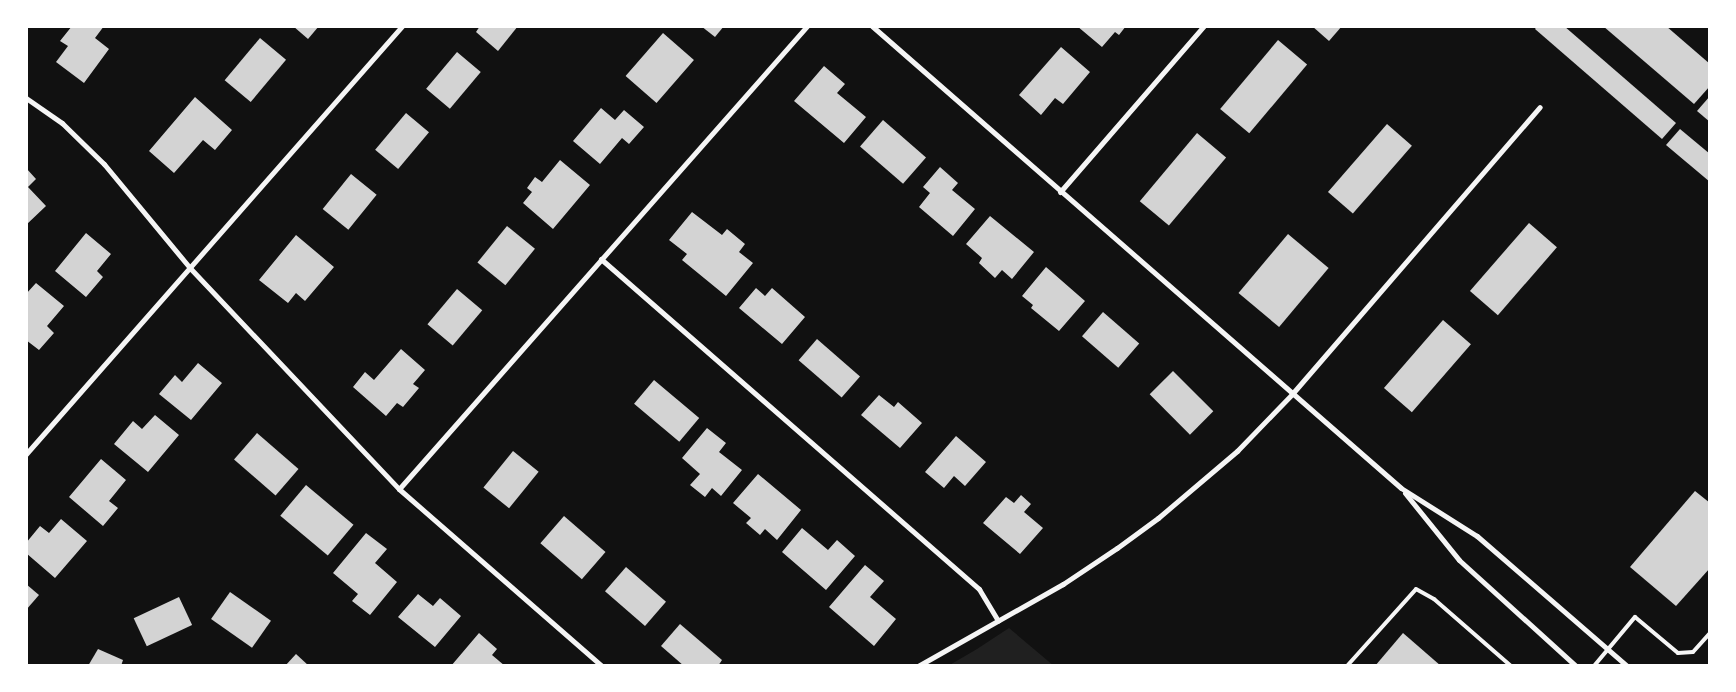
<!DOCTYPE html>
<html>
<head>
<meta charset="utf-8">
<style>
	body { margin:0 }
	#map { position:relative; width:1736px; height:692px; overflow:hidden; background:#111; font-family:Mulish,sans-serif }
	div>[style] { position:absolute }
	.green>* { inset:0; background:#202020 }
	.building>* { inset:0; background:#d3d3d3; transform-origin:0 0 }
	.service>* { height:4px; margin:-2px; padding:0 2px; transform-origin:2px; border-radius:2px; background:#f5f5f5 }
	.minor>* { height:5px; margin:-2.5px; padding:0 2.5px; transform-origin:2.5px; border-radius:2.5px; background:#f5f5f5 }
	span { translate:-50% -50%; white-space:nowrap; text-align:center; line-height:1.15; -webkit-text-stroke:5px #fff; paint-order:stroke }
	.frame { position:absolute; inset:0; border:28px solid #fff; pointer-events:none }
</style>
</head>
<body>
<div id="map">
	<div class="green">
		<i style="clip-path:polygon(1009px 628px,1054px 666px,948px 666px,977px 649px)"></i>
	</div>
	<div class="building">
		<i style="clip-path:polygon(72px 26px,104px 26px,95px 38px,109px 49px,84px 83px,56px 62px,68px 46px,60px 41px)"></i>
		<i style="clip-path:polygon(293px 26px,319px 26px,308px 39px)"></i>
		<i style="clip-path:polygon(480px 26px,518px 26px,498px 51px,476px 32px)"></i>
		<i style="clip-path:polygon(701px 26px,724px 26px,715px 37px)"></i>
		<i style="clip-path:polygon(1077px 26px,1126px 26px,1119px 35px,1115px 32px,1102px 47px)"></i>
		<i style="clip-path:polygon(1312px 26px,1342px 26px,1329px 41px)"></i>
		<i style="clip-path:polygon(1537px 26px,1564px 26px,1676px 123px,1662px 139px,1535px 29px)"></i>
		<i style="clip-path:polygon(1603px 26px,1666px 26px,1710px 64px,1710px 86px,1694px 104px)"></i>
		<i style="left:663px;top:33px;width:41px;height:57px;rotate:41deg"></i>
		<i style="left:260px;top:38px;width:34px;height:55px;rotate:40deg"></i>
		<i style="left:1278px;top:40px;width:38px;height:90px;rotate:40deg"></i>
		<i style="clip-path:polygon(1061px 47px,1090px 72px,1063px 104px,1055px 98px,1041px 115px,1019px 95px)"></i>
		<i style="left:457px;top:52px;width:31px;height:48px;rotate:40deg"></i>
		<i style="clip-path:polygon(824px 66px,845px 84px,837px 93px,866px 117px,844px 143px,794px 101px)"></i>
		<i style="clip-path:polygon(1710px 96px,1710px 122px,1697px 111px)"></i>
		<i style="clip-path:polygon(195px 97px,232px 130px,215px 150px,203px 140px,174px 173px,149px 151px)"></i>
		<i style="clip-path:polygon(601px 108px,615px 120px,624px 110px,644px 127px,629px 144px,622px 138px,600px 164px,573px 141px)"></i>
		<i style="left:406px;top:113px;width:30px;height:48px;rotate:40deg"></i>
		<i style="left:883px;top:120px;width:57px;height:35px;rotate:41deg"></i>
		<i style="left:1387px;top:124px;width:33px;height:90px;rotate:41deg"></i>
		<i style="clip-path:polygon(1680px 129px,1710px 154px,1710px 182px,1666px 145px)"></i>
		<i style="left:1197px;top:133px;width:38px;height:89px;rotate:40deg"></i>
		<i style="clip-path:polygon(560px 160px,590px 185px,553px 229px,523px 203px,532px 192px,527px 188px,535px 177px,542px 182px)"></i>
		<i style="clip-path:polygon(940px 167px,958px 183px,952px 190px,975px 209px,953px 236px,919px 207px,930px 193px,923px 187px)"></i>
		<i style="clip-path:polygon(26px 168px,36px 179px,28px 187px,46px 206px,26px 225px)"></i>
		<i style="left:351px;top:174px;width:33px;height:45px;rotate:39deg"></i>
		<i style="clip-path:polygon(692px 212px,722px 235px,727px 229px,745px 244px,739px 252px,753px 263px,726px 296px,682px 260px,687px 254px,669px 240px)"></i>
		<i style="clip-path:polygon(990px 216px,1034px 252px,1012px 279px,1002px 270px,995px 278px,979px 263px,982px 258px,966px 244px)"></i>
		<i style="left:1529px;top:223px;width:37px;height:90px;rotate:41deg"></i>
		<i style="left:507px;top:226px;width:36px;height:47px;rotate:39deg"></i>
		<i style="clip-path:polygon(86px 233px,111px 254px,97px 271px,103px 277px,86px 297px,55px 271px)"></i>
		<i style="left:1288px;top:234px;width:53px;height:77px;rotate:40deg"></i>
		<i style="clip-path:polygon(296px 235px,334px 267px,305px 301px,296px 293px,288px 303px,259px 280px)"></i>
		<i style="clip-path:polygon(1046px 267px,1085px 301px,1059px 331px,1031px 308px,1033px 305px,1022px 296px)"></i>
		<i style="clip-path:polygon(36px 283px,64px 306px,47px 326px,54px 333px,39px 350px,26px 340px,26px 294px)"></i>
		<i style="clip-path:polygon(756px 288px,765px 296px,772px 288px,805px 317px,782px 344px,739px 308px)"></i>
		<i style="left:457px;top:289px;width:33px;height:46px;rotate:40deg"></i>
		<i style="left:1103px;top:312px;width:48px;height:32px;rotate:41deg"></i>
		<i style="left:1443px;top:320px;width:37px;height:90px;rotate:41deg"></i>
		<i style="left:817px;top:339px;width:57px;height:28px;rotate:41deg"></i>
		<i style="clip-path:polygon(401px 349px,425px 370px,413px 384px,419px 388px,403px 407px,397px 403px,386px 416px,353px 387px,365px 372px,374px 380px)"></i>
		<i style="clip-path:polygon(198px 363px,222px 383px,191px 420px,159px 394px,175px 375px,182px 382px)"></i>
		<i style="left:1173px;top:371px;width:57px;height:33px;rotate:45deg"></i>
		<i style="left:654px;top:380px;width:59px;height:31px;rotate:40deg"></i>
		<i style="clip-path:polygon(879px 395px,894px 407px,898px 402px,922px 423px,900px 448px,861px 415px)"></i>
		<i style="clip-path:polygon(155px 415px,179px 435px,148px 472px,114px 444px,133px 421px,142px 429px)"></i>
		<i style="clip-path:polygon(707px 428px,726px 443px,719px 452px,742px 470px,721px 496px,712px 488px,705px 497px,690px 485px,700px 474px,682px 458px)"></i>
		<i style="left:257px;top:433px;width:55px;height:35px;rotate:41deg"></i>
		<i style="clip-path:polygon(956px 436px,986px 462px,965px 486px,954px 476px,944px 488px,925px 472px)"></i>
		<i style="left:513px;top:451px;width:33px;height:47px;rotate:39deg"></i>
		<i style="clip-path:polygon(101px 459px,126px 480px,109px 501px,118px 508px,103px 526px,69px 497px)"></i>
		<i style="clip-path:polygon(758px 474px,801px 510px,777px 540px,765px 529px,760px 535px,746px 523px,751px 518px,733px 503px)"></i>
		<i style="left:306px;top:485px;width:62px;height:40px;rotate:40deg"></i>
		<i style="clip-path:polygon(1695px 491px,1710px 503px,1710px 568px,1676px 606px,1630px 567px)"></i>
		<i style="clip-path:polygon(1021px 495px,1031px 504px,1024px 512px,1043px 528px,1020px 554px,983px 523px,1006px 497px,1014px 503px)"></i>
		<i style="left:564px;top:516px;width:55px;height:36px;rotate:41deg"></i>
		<i style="clip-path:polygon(61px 519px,87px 541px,55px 578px,26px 553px,26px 543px,40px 526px,49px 533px)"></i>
		<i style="clip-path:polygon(802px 528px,828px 550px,837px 540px,855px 556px,826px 590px,782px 552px)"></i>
		<i style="clip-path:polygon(366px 533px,387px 549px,375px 563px,397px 582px,370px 615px,352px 601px,358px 594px,333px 573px)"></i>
		<i style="clip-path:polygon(865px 565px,884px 581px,870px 597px,896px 619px,874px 646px,829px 607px)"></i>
		<i style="left:626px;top:567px;width:53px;height:32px;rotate:41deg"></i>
		<i style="clip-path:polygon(26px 584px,39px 595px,26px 610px)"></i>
		<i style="left:230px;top:592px;width:50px;height:33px;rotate:35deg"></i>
		<i style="clip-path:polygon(418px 594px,433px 606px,440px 598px,461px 616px,435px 647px,398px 617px)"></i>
		<i style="left:179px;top:597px;width:31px;height:50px;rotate:65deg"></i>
		<i style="clip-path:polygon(680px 624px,722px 660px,718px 666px,684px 666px,661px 646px)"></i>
		<i style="clip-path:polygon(479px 633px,497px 649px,492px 655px,505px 666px,451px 666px)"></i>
		<i style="clip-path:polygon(1403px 633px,1441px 666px,1375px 666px)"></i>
		<i style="clip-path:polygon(98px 649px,123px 660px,121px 666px,88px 666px)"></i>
		<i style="clip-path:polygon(296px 654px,309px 666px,285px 666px)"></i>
	</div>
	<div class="service">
		<i style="left:1347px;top:666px;width:103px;rotate:-48.1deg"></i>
		<i style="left:1416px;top:589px;width:21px;rotate:29deg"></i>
		<i style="left:1434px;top:599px;width:102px;rotate:41deg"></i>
		<i style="left:1594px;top:666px;width:64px;rotate:-50.1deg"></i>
		<i style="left:1635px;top:617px;width:56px;rotate:39.9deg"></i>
		<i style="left:1678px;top:653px;width:15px;rotate:-4deg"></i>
		<i style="left:1693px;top:652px;width:25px;rotate:-48deg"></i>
	</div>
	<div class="minor">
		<i style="left:872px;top:26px;width:702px;rotate:41.13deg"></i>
		<i style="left:1401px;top:488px;width:90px;rotate:32.3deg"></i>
		<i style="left:1477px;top:536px;width:198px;rotate:40.9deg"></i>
		<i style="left:26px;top:98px;width:44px;rotate:34.8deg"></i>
		<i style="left:62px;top:123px;width:59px;rotate:44.3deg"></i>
		<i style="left:104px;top:164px;width:135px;rotate:50.4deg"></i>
		<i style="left:190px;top:268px;width:304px;rotate:46.6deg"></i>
		<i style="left:399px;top:489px;width:269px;rotate:41.1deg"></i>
		<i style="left:1060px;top:192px;width:220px;rotate:-49.1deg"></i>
		<i style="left:601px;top:259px;width:502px;rotate:41.12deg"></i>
		<i style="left:979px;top:589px;width:37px;rotate:59deg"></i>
		<i style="left:26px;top:454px;width:570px;rotate:-48.7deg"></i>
		<i style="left:399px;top:489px;width:617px;rotate:-48.61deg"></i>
		<i style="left:1405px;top:493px;width:86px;rotate:51.1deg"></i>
		<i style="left:1459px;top:560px;width:158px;rotate:42.2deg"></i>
		<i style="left:918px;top:666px;width:167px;rotate:-29.5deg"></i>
		<i style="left:1063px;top:584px;width:65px;rotate:-33.7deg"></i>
		<i style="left:1117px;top:548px;width:51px;rotate:-36.2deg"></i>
		<i style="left:1158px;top:518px;width:104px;rotate:-40.3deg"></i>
		<i style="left:1237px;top:451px;width:79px;rotate:-46deg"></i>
		<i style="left:1292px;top:394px;width:379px;rotate:-49.2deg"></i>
	</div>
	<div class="frame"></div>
</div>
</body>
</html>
